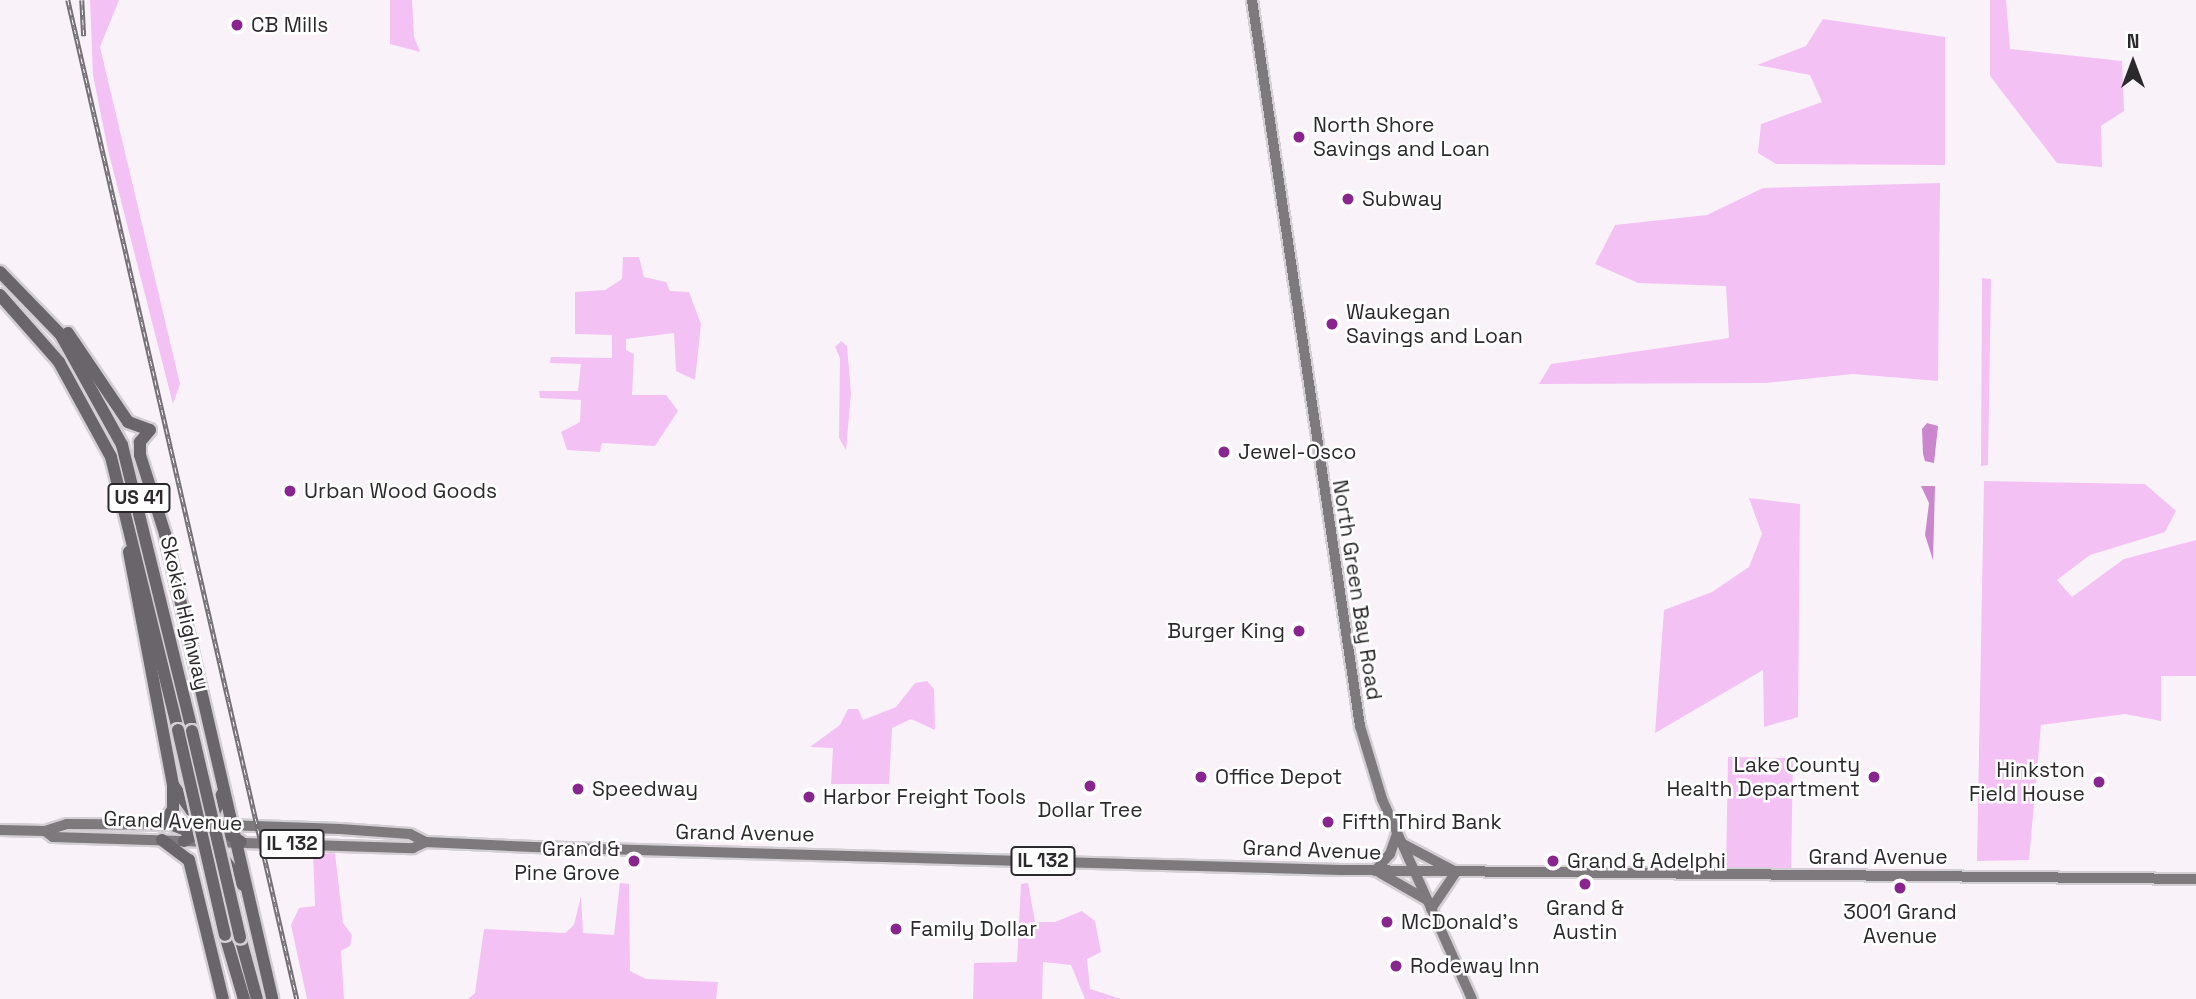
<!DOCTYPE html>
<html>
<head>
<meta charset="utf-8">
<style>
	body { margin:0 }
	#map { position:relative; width:2196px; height:999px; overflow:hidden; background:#f9f3f9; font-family:"Space Grotesk",sans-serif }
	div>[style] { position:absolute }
	.green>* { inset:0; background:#f4c1f5; transform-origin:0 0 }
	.water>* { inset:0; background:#cb87cd }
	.roads { filter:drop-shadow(2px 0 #d4cfd4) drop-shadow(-2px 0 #d4cfd4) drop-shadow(0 2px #d4cfd4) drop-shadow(0 -2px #d4cfd4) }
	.major>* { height:10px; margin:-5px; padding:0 5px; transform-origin:5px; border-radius:5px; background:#7d797d }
	.highway>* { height:12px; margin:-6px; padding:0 6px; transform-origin:6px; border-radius:6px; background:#6a656a }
	.rail>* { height:4.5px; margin-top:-2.25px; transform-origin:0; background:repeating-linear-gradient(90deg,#fff 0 5px,#747074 0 10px); box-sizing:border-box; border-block:2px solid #747074 }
	.bridges { filter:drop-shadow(2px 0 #d4cfd4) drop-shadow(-2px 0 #d4cfd4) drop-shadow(0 2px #d4cfd4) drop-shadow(0 -2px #d4cfd4) }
	.highway-bridge>* { height:12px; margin:-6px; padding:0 6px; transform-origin:6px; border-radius:6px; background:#6a656a }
	.dots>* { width:19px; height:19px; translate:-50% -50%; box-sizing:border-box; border:4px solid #fff; border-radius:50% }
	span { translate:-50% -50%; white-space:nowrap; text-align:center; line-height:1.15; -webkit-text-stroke:5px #fff; paint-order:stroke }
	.shield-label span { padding:2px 5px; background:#fff; border:2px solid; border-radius:5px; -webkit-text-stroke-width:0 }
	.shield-label { font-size:19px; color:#2b292b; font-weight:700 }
	.poi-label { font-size:21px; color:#2b292b }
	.left { translate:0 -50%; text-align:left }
	.right { translate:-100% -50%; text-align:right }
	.street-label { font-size:21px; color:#2b292b }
	.north { position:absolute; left:2098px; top:28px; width:70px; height:70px; -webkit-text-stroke:5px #fff; paint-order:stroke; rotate:0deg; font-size:19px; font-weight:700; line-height:28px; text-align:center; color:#2b292b }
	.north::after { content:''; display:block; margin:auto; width:24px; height:32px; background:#2b292b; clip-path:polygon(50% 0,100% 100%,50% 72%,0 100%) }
</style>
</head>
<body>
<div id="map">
	<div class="green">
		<i style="clip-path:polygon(90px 0,119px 0,100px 47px,180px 384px,173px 404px,108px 150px,93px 75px)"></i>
		<i style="clip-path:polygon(390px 0,412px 0,414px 37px,420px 52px,390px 44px)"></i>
		<i style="clip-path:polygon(1990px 0,2006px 0,2010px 49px,2122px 61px,2124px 111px,2101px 126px,2102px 167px,2057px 163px,1990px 76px)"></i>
		<i style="clip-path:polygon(1823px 19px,1945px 37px,1945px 165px,1776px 164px,1758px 153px,1761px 124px,1822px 102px,1810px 75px,1757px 65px,1806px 46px)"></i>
		<i style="clip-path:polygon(1940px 183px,1938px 381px,1853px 374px,1766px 383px,1539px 384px,1551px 364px,1729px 338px,1726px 286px,1638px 283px,1595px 264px,1615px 225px,1707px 215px,1763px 188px)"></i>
		<i style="clip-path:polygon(623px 257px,639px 257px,644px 277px,666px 282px,670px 291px,689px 292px,701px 324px,695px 380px,676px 371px,674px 333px,626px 339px,626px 350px,634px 354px,632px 395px,666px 395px,678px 411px,655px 446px,602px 443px,600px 452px,567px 450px,561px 432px,580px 422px,581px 400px,540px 398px,539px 391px,578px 391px,581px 364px,550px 363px,551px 357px,612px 358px,612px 335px,575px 334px,575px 292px,605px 290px,622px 279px)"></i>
		<i style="clip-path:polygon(1982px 278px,1991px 279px,1988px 465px,1981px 466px)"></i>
		<i style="clip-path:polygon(841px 341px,847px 346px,851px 393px,846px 450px,839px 438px,840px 358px,835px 347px)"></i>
		<i style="clip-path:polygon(1984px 481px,2145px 484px,2176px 511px,2165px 532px,2090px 555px,2057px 580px,2072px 597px,2124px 559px,2196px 540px,2196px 676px,2161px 676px,2161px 721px,2125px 714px,2041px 725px,2029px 860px,1977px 861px)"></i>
		<i style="clip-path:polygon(1749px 498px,1800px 504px,1798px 717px,1764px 727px,1763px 670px,1655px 733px,1664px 610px,1712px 592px,1749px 567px,1762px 534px)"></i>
		<i style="clip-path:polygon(927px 681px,934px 689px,935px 730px,911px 719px,892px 728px,889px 784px,831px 784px,833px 748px,810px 747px,840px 725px,848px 709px,858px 709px,863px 720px,896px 707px,915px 683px)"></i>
		<i style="left:1728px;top:757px;width:65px;height:110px;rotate:1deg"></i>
		<i style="clip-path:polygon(335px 853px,343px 923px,352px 935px,350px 946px,341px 951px,344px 999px,307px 999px,291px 925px,299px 908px,315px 906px,313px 854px)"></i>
		<i style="clip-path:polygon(620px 883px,629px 884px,630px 971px,646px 979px,718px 982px,716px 999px,468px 999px,475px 993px,484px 929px,565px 933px,574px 925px,581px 896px,583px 933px,614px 935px)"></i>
		<i style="clip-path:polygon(1028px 883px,1035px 922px,1055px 922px,1082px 911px,1095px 921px,1101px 952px,1087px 959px,1090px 989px,1121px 999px,1085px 999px,1071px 965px,1043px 962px,1042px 999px,973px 999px,974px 963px,1017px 962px,1021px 884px)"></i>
	</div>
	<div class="water">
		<i style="clip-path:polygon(1927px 423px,1938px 426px,1934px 463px,1925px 461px,1923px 454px,1922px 429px)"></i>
		<i style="clip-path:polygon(1921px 486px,1935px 486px,1933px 560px,1925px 535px,1929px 503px)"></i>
	</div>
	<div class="roads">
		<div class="major">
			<i style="left:1252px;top:0;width:734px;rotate:81.54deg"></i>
			<i style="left:1360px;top:726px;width:76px;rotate:73.2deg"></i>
			<i style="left:1382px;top:799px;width:219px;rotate:65.8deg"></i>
			<i style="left:226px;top:825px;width:114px;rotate:2deg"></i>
			<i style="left:340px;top:829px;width:70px;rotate:4.1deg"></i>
			<i style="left:410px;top:834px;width:18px;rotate:27deg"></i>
			<i style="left:426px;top:842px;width:107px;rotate:2.7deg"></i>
			<i style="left:533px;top:847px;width:808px;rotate:1.63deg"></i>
			<i style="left:1341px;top:870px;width:855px;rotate:0.6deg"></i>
			<i style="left:0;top:830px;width:45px;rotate:1.3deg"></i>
			<i style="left:45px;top:831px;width:23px;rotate:-18deg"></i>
			<i style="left:67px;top:824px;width:139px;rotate:0.4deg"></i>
			<i style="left:45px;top:831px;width:10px;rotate:37deg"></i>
			<i style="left:53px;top:837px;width:360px;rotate:1.8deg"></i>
			<i style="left:413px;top:848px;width:14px;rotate:-25deg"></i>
			<i style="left:1401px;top:843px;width:60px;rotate:27.8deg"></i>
			<i style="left:1375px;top:871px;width:23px;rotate:-49deg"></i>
			<i style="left:1390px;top:854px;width:21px;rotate:-71deg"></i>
			<i style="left:1380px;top:873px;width:54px;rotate:29.9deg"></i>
			<i style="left:1431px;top:909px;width:45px;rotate:-56deg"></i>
		</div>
		<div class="highway">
			<i style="left:0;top:272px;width:88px;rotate:45.9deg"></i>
			<i style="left:61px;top:335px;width:126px;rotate:61deg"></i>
			<i style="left:122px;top:445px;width:294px;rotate:76.2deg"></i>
			<i style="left:0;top:295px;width:89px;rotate:48.6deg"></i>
			<i style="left:59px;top:362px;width:108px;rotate:61.3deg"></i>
			<i style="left:111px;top:457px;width:281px;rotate:76.2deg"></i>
			<i style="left:68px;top:333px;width:107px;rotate:56deg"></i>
			<i style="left:128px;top:422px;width:23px;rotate:20deg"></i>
			<i style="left:150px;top:430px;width:16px;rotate:130deg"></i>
			<i style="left:140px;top:442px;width:13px;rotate:90deg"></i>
			<i style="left:140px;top:455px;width:83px;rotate:72.4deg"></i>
			<i style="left:165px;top:534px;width:477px;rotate:77deg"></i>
			<i style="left:129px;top:552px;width:237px;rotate:79.3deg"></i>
			<i style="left:173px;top:785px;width:31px;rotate:54deg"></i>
			<i style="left:191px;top:810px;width:59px;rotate:32.6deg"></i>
			<i style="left:163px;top:824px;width:18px;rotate:-56deg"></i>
			<i style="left:173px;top:809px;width:24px;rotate:-90deg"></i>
			<i style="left:170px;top:824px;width:42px;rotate:21deg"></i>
			<i style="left:209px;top:839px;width:57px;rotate:53.5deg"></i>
			<i style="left:162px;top:840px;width:34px;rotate:37deg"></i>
			<i style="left:189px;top:860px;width:143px;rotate:76.3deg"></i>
			<i style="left:184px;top:841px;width:30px;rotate:-33deg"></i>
			<i style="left:209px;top:825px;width:34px;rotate:-67deg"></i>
			<i style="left:225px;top:935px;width:67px;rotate:73.5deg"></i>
			<i style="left:240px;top:937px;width:64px;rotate:74.7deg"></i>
		</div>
	</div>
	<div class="rail">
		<i style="left:68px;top:0;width:1025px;rotate:77.09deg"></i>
		<i style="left:82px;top:0;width:36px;rotate:87deg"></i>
	</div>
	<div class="bridges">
		<div class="highway-bridge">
			<i style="left:178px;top:730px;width:210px;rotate:77.1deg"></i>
			<i style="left:192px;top:731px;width:212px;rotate:76.9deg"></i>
		</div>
	</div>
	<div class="dots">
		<i style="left:237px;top:25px;background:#88258e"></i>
		<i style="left:1299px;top:137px;background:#88258e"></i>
		<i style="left:1348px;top:199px;background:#88258e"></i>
		<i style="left:1332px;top:324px;background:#88258e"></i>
		<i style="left:1224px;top:452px;background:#88258e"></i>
		<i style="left:290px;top:491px;background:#88258e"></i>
		<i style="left:1299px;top:631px;background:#88258e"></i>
		<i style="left:1201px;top:777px;background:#88258e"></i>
		<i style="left:1874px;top:777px;background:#88258e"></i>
		<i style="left:2099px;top:782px;background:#88258e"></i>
		<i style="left:1090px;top:786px;background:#88258e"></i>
		<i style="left:578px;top:789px;background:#88258e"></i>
		<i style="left:809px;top:797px;background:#88258e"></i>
		<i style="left:1328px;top:822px;background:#88258e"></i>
		<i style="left:634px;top:861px;background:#88258e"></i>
		<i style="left:1553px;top:861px;background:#88258e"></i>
		<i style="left:1585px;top:884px;background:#88258e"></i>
		<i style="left:1900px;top:888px;background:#88258e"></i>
		<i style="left:1387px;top:922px;background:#88258e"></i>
		<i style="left:896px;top:929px;background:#88258e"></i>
		<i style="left:1396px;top:966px;background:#88258e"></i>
	</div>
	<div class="shield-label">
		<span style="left:139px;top:498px">US 41</span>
		<span style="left:292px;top:844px">IL 132</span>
		<span style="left:1043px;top:861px">IL 132</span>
	</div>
	<div class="poi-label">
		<span class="left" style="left:251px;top:25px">CB Mills</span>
		<span class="left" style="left:1313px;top:137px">North Shore<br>Savings and Loan</span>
		<span class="left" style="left:1362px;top:199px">Subway</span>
		<span class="left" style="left:1346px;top:324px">Waukegan<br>Savings and Loan</span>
		<span class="left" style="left:1238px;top:452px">Jewel-Osco</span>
		<span class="left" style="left:304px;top:491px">Urban Wood Goods</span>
		<span class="right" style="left:1285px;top:631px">Burger King</span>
		<span class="right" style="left:1860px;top:777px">Lake County<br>Health Department</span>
		<span class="right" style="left:2085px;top:782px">Hinkston<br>Field House</span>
		<span class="left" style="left:1215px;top:777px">Office Depot</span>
		<span class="left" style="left:592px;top:789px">Speedway</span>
		<span class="left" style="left:823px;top:797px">Harbor Freight Tools</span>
		<span style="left:1090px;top:810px">Dollar Tree</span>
		<span class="left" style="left:1342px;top:822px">Fifth Third Bank</span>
		<span class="right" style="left:620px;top:861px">Grand &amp;<br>Pine Grove</span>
		<span class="left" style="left:1567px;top:861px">Grand &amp; Adelphi</span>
		<span style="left:1585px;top:920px">Grand &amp;<br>Austin</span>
		<span style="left:1900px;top:924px">3001 Grand<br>Avenue</span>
		<span class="left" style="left:1401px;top:922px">McDonald's</span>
		<span class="left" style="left:910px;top:929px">Family Dollar</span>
		<span class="left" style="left:1410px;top:966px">Rodeway Inn</span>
	</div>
	<div class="street-label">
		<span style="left:1357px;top:590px;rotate:81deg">North Green Bay Road</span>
		<span style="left:185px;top:613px;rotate:77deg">Skokie Highway</span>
		<span style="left:173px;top:821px;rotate:2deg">Grand Avenue</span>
		<span style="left:745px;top:833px;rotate:1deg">Grand Avenue</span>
		<span style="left:1312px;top:850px;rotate:2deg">Grand Avenue</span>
		<span style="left:1878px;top:857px">Grand Avenue</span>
	</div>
	<div class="north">N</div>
</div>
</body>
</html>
